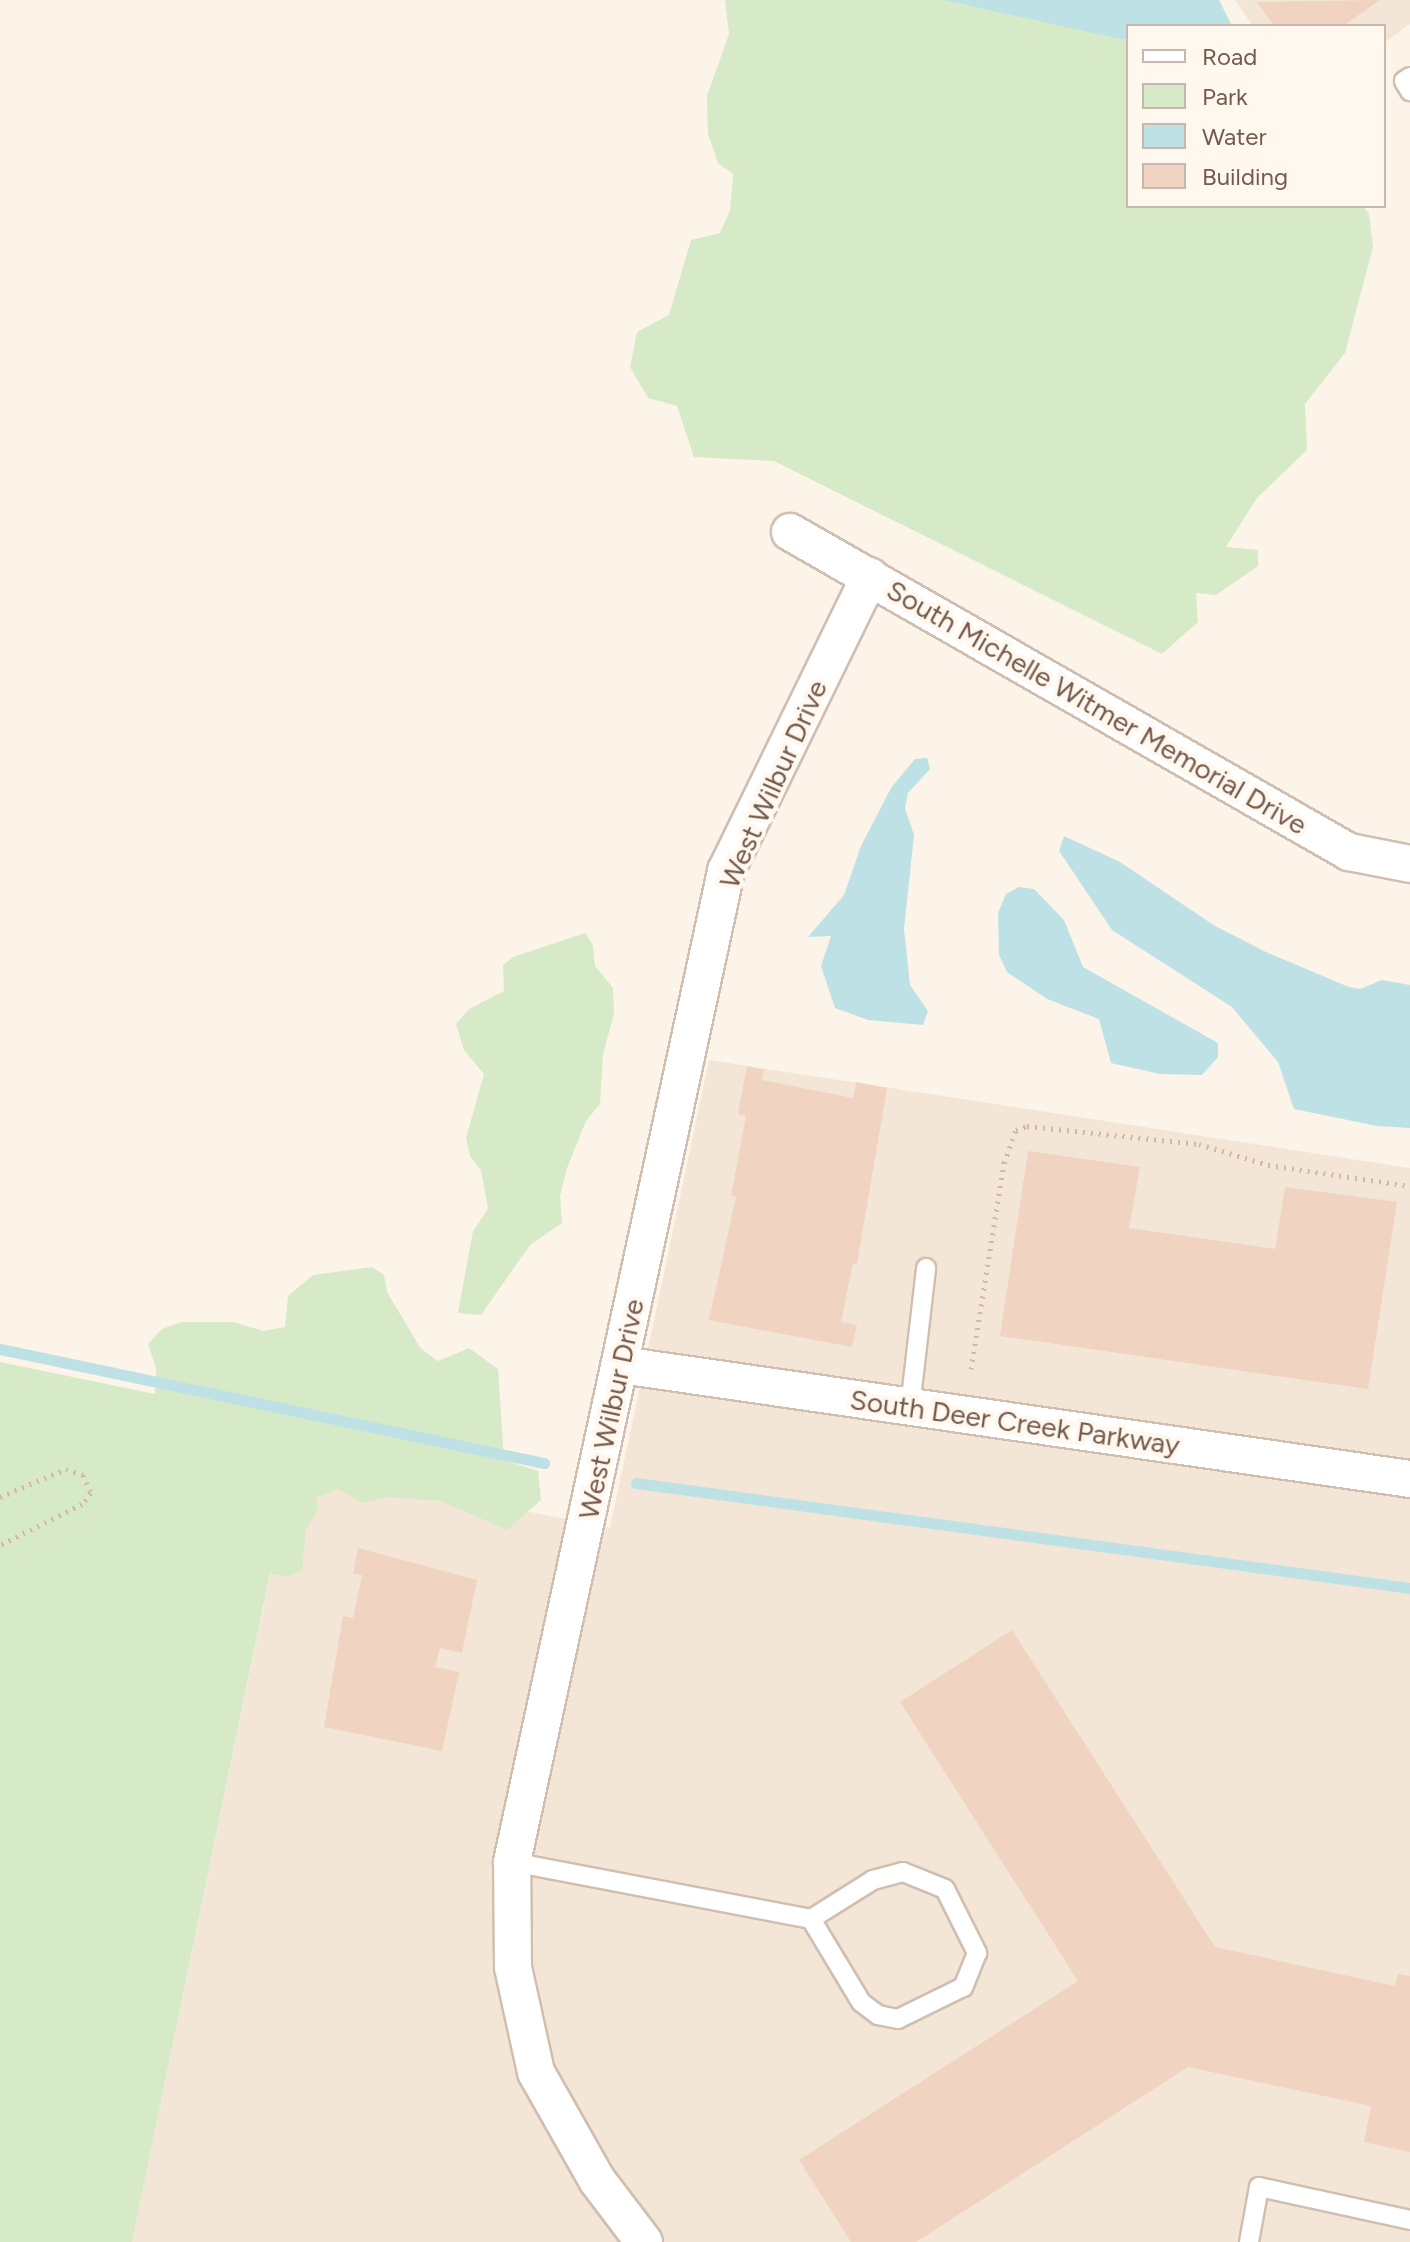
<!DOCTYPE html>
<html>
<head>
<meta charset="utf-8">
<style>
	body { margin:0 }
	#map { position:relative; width:1410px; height:2242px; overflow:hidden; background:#fcf4e9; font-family:Figtree,sans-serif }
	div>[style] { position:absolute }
	.residential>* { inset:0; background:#f3e6d7 }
	.green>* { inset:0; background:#d6eac7 }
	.water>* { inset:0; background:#bde1e5 }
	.stream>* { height:11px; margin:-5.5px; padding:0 5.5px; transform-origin:5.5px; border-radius:5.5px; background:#bde1e5 }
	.building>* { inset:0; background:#f1d3c1 }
	.path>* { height:5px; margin-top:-2.5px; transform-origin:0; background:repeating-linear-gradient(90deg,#d6b6a4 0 2px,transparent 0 8px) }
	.roads { filter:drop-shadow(2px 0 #d0beb1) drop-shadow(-2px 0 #d0beb1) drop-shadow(0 2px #d0beb1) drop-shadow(0 -2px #d0beb1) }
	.lane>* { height:18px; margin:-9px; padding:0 9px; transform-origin:9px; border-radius:9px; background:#fff }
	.street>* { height:36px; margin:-18px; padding:0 18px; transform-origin:18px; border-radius:18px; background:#fff }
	span { translate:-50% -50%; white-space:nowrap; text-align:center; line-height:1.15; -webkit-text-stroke:8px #fef8ef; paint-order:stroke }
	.street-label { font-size:28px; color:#765a4d }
	.legend { position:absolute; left:1126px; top:24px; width:260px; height:184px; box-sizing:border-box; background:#fef8ef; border:2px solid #c8b9ae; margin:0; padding:10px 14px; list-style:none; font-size:24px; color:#765a4d }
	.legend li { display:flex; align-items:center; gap:16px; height:40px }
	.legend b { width:40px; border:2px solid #c8b9ae }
</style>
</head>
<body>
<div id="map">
	<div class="residential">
		<i style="clip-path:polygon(1235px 0,1410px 0,1410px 24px,1384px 43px,1384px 26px,1253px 26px)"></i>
		<i style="clip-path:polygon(709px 1060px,1410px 1168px,1410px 2242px,132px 2242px,293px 1464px,610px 1528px)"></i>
	</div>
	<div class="green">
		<i style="clip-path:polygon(725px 0,948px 0,1128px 39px,1128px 206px,1363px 206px,1369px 214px,1373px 247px,1345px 353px,1305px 404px,1307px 450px,1257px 498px,1226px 547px,1258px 550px,1258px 566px,1216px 595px,1196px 593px,1198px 622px,1162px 654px,774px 461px,694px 457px,677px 406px,648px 398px,630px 367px,637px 332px,669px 315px,691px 240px,720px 233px,730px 210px,733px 174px,718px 163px,708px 134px,707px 96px,729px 34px)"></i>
		<i style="clip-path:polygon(585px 933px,593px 945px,595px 966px,613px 988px,614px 1014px,603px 1054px,600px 1104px,586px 1121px,567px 1168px,560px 1196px,562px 1223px,530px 1245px,481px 1315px,458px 1313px,473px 1231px,488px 1209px,481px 1170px,470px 1156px,466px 1138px,484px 1074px,464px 1050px,456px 1024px,469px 1009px,504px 991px,503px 965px,513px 957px)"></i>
		<i style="clip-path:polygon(372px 1267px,384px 1275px,387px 1292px,421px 1349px,438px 1361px,469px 1348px,498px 1369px,504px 1460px,538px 1471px,541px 1500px,507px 1530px,441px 1501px,388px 1497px,363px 1503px,338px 1489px,316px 1498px,318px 1511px,306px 1529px,302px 1570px,287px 1577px,270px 1573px,132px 2242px,0 2242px,0 1362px,155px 1394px,156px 1368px,148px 1344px,162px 1329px,181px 1322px,233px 1322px,264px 1331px,285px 1327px,288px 1296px,313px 1275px)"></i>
	</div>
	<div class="water">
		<i style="clip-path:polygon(944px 0,1219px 0,1232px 26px,1128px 26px,1128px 39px,1120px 39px)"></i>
		<i style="clip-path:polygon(927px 758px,930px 769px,908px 793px,905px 808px,914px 835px,904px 929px,910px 985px,928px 1011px,923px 1025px,868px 1020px,835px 1008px,821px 966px,831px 936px,808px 937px,844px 895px,861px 846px,891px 788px,915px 759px)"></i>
		<i style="clip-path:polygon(1064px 836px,1120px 862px,1215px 926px,1268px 953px,1349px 987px,1360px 989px,1382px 980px,1410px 985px,1410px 1128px,1377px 1126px,1294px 1109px,1278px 1062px,1232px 1007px,1112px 930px,1059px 851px)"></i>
		<i style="clip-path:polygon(1019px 887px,1034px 889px,1064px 920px,1083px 967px,1218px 1043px,1218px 1057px,1202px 1075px,1160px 1074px,1111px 1063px,1099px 1019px,1047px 999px,1007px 972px,999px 955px,998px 913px,1006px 894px)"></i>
	</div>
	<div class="stream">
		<i style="left:0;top:1349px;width:556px;rotate:11.84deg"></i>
		<i style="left:636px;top:1483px;width:781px;rotate:7.73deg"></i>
	</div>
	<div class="building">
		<i style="clip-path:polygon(1380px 0,1343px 26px,1274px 26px,1257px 2px)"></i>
		<i style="clip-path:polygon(747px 1066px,764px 1070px,762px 1080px,853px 1098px,856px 1082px,887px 1088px,857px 1264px,853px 1263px,841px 1322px,857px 1325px,852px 1347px,709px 1320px,736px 1197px,731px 1196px,746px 1116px,738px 1114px)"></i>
		<i style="clip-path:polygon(1028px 1151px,1140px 1167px,1129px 1228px,1275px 1249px,1285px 1187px,1397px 1202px,1368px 1389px,1000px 1336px)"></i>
		<i style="clip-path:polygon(358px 1548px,477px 1580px,462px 1653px,440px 1648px,435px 1667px,459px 1672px,442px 1751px,324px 1727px,343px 1616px,353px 1618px,362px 1575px,353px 1574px)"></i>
		<i style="clip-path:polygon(1012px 1630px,1215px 1947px,1395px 1986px,1398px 1974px,1410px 1976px,1410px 2152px,1364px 2142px,1371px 2106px,1188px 2067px,916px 2242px,851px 2242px,799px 2160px,1078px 1981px,900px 1702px)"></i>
	</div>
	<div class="path">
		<i style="left:971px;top:1369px;width:209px;rotate:-80.9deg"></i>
		<i style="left:1004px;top:1163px;width:35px;rotate:-70deg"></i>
		<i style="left:1016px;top:1130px;width:12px;rotate:-20deg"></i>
		<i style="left:1027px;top:1126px;width:173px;rotate:6deg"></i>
		<i style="left:1199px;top:1144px;width:72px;rotate:16.9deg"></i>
		<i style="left:1268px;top:1165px;width:144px;rotate:8.4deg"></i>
		<i style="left:0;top:1497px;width:72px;rotate:-23deg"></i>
		<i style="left:66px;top:1469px;width:18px;rotate:19deg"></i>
		<i style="left:83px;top:1475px;width:20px;rotate:66deg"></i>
		<i style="left:91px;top:1493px;width:14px;rotate:129deg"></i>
		<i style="left:82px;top:1504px;width:92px;rotate:153.4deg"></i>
	</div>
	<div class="roads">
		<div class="lane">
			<i style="left:1410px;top:77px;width:7px;rotate:146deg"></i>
			<i style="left:1404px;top:81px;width:12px;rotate:59deg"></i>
			<i style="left:910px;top:1407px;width:140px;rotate:-83.4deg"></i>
			<i style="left:512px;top:1862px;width:304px;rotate:10.8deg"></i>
			<i style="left:811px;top:1919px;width:73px;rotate:-32.2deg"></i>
			<i style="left:873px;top:1880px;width:31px;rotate:-15deg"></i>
			<i style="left:903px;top:1872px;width:45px;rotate:22deg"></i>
			<i style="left:945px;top:1889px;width:72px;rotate:63.4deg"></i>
			<i style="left:977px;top:1953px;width:37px;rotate:112deg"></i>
			<i style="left:963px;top:1987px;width:72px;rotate:153.8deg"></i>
			<i style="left:898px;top:2019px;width:20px;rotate:-169deg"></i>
			<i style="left:878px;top:2015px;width:21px;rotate:-143deg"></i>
			<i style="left:861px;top:2002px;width:97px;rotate:-121.1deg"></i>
			<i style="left:1249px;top:2242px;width:56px;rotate:-79.7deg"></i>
			<i style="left:1259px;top:2187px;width:155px;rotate:12.3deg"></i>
		</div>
		<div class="street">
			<i style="left:790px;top:532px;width:644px;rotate:29.79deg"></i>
			<i style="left:1349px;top:852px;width:62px;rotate:11.1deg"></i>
			<i style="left:621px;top:1365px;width:797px;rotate:8.22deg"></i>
			<i style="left:644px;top:2242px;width:78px;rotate:-127.2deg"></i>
			<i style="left:597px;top:2180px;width:124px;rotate:-119.5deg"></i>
			<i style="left:536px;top:2072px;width:107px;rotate:-102.4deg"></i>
			<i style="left:513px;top:1967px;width:105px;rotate:-90.5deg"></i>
			<i style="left:512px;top:1862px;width:1014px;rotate:-77.81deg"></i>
			<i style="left:726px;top:871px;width:328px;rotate:-64deg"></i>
		</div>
	</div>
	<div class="street-label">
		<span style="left:1097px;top:707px;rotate:30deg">South Michelle Witmer Memorial Drive</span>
		<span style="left:773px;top:784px;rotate:-66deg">West Wilbur Drive</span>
		<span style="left:611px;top:1409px;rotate:-78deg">West Wilbur Drive</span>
		<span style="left:1015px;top:1422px;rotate:8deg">South Deer Creek Parkway</span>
	</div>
	<ul class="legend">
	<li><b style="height:10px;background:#fff"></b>Road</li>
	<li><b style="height:22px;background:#d6eac7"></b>Park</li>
	<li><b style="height:22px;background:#bde1e5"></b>Water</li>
	<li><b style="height:22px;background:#f1d3c1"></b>Building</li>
	</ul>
</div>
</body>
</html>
